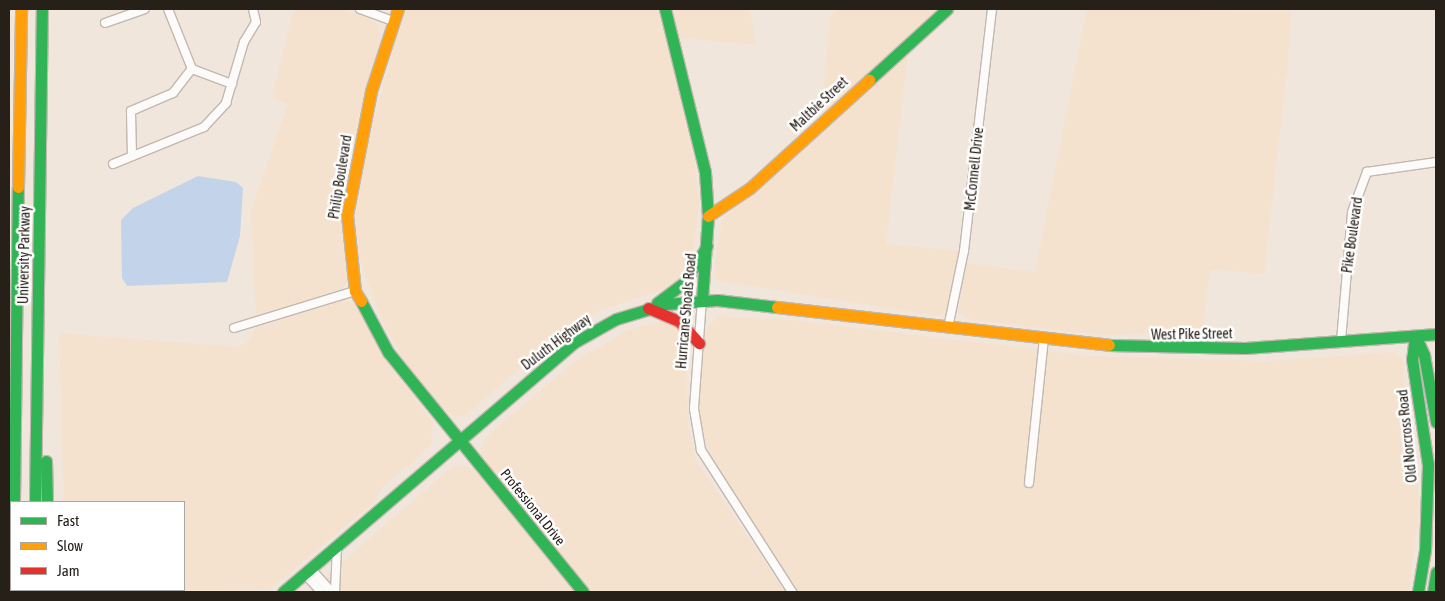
<!DOCTYPE html>
<html>
<head>
<meta charset="utf-8">
<style>
	body { margin:0 }
	#map { position:relative; width:1445px; height:601px; overflow:hidden; background:#f1e6db; font-family:"Asap Condensed",sans-serif }
	div>[style] { position:absolute }
	.built>* { inset:0; background:#f5e2ce }
	.water>* { inset:0; background:#c3d4ea }
	.roads { filter:drop-shadow(1px 0 #c1b8b0) drop-shadow(-1px 0 #c1b8b0) drop-shadow(0 1px #c1b8b0) drop-shadow(0 -1px #c1b8b0) }
	.street>* { height:8px; margin:-4px; padding:0 4px; transform-origin:4px; border-radius:4px; background:#fdfbfa }
	.fast>* { height:11px; margin:-5.5px; padding:0 5.5px; transform-origin:5.5px; border-radius:5.5px; background:#30b455 }
	.slow>* { height:11px; margin:-5.5px; padding:0 5.5px; transform-origin:5.5px; border-radius:5.5px; background:#ff9f0a }
	.jam>* { height:11px; margin:-5.5px; padding:0 5.5px; transform-origin:5.5px; border-radius:5.5px; background:#e5322d }
	span { translate:-50% -50%; white-space:nowrap; text-align:center; line-height:1.15; -webkit-text-stroke:5px #fff; paint-order:stroke }
	.street-label { font-size:14px; color:#272018 }
	.frame { position:absolute; inset:0; border:10px solid #272018; pointer-events:none }
	.legend { position:absolute; left:10px; top:501px; width:175px; height:90px; box-sizing:border-box; background:#fff; border:1px solid #a9a6a3; margin:0; padding:6px 9px; list-style:none; font-size:15px; color:#272018 }
	.legend li { display:flex; align-items:center; gap:10px; height:25px }
	.legend b { width:25px; border:1px solid #a9a6a3 }
</style>
</head>
<body>
<div id="map">
	<div class="built">
		<i style="clip-path:polygon(294px 9px,343px 9px,374px 21px,379px 26px,381px 43px,338px 186px,337px 204px,348px 281px,342px 289px,256px 318px,251px 211px,288px 104px,272px 97px)"></i>
		<i style="clip-path:polygon(404px 9px,659px 9px,695px 163px,699px 207px,692px 259px,684px 276px,668px 288px,598px 311px,546px 345px,466px 415px,457px 417px,439px 407px,414px 376px,384px 325px,356px 250px,356px 184px)"></i>
		<i style="clip-path:polygon(672px 9px,750px 9px,756px 45px,678px 38px)"></i>
		<i style="clip-path:polygon(839px 9px,940px 9px,821px 117px,830px 16px)"></i>
		<i style="clip-path:polygon(1087px 9px,1291px 11px,1287px 78px,1269px 77px,1286px 79px,1264px 274px,1210px 269px,1203px 324px,1197px 332px,1102px 335px,966px 319px,958px 312px,966px 263px,1035px 272px)"></i>
		<i style="clip-path:polygon(908px 51px,886px 244px,961px 251px,946px 312px,939px 316px,717px 281px,714px 272px,722px 219px)"></i>
		<i style="clip-path:polygon(343px 299px,358px 305px,384px 358px,433px 423px,431px 445px,381px 489px,373px 503px,269px 590px,67px 592px,184px 590px,184px 502px,64px 502px,59px 333px,236px 347px,245px 344px,257px 328px)"></i>
		<i style="clip-path:polygon(719px 316px,791px 320px,1091px 356px,1268px 361px,1392px 352px,1403px 359px,1407px 414px,1414px 428px,1416px 452px,1419px 511px,1409px 592px,798px 592px,715px 467px,700px 430px,700px 378px,707px 327px)"></i>
		<i style="clip-path:polygon(664px 320px,686px 335px,688px 424px,696px 460px,785px 592px,588px 592px,483px 460px,480px 449px,487px 436px,573px 363px,628px 330px)"></i>
		<i style="clip-path:polygon(463px 465px,473px 469px,577px 592px,308px 592px,451px 468px)"></i>
	</div>
	<div class="water">
		<i style="clip-path:polygon(198px 176px,236px 182px,243px 188px,240px 236px,227px 282px,127px 286px,122px 278px,121px 220px,133px 208px)"></i>
	</div>
	<div class="roads">
		<div class="street">
			<i style="left:168px;top:9px;width:65px;rotate:68.2deg"></i>
			<i style="left:360px;top:9px;width:35px;rotate:20deg"></i>
			<i style="left:105px;top:23px;width:42px;rotate:-19.3deg"></i>
			<i style="left:132px;top:156px;width:45px;rotate:-91.3deg"></i>
			<i style="left:131px;top:111px;width:46px;rotate:-23.2deg"></i>
			<i style="left:173px;top:93px;width:31px;rotate:-52deg"></i>
			<i style="left:192px;top:69px;width:43px;rotate:20.6deg"></i>
			<i style="left:113px;top:164px;width:98px;rotate:-22.1deg"></i>
			<i style="left:204px;top:127px;width:33px;rotate:-47deg"></i>
			<i style="left:226px;top:103px;width:64px;rotate:-73.6deg"></i>
			<i style="left:244px;top:42px;width:23px;rotate:-59deg"></i>
			<i style="left:256px;top:22px;width:13px;rotate:-103deg"></i>
			<i style="left:702px;top:299px;width:110px;rotate:94.2deg"></i>
			<i style="left:694px;top:409px;width:42px;rotate:80.3deg"></i>
			<i style="left:701px;top:450px;width:169px;rotate:57.3deg"></i>
			<i style="left:234px;top:328px;width:127px;rotate:-17deg"></i>
			<i style="left:948px;top:328px;width:79px;rotate:-78.3deg"></i>
			<i style="left:964px;top:251px;width:244px;rotate:-83.4deg"></i>
			<i style="left:1341px;top:341px;width:129px;rotate:-85.1deg"></i>
			<i style="left:1352px;top:212px;width:43px;rotate:-69.4deg"></i>
			<i style="left:1367px;top:172px;width:70px;rotate:-8.2deg"></i>
			<i style="left:1029px;top:483px;width:145px;rotate:-84.1deg"></i>
			<i style="left:311px;top:569px;width:31px;rotate:48deg"></i>
			<i style="left:305px;top:574px;width:24px;rotate:48deg"></i>
			<i style="left:335px;top:592px;width:45px;rotate:-87.5deg"></i>
		</div>
		<div class="fast">
			<i style="left:665px;top:9px;width:168px;rotate:76.2deg"></i>
			<i style="left:705px;top:172px;width:44px;rotate:86.1deg"></i>
			<i style="left:708px;top:216px;width:83px;rotate:94.1deg"></i>
			<i style="left:869px;top:80px;width:105px;rotate:-42.3deg"></i>
			<i style="left:361px;top:301px;width:58px;rotate:62.1deg"></i>
			<i style="left:388px;top:352px;width:309px;rotate:50.9deg"></i>
			<i style="left:657px;top:303px;width:35px;rotate:-37deg"></i>
			<i style="left:685px;top:282px;width:42px;rotate:-58.6deg"></i>
			<i style="left:1415px;top:336px;width:23px;rotate:97deg"></i>
			<i style="left:1412px;top:359px;width:107px;rotate:81.4deg"></i>
			<i style="left:1428px;top:465px;width:85px;rotate:92deg"></i>
			<i style="left:1425px;top:550px;width:43px;rotate:99.5deg"></i>
			<i style="left:1416px;top:337px;width:20px;rotate:66deg"></i>
			<i style="left:1424px;top:355px;width:68px;rotate:79.8deg"></i>
			<i style="left:1109px;top:345px;width:136px;rotate:1.3deg"></i>
			<i style="left:1245px;top:348px;width:192px;rotate:-4.2deg"></i>
			<i style="left:46px;top:461px;width:41px;rotate:88.6deg"></i>
			<i style="left:14px;top:502px;width:315px;rotate:-89.3deg"></i>
			<i style="left:35px;top:502px;width:493px;rotate:-89.2deg"></i>
			<i style="left:283px;top:592px;width:384px;rotate:-40.6deg"></i>
			<i style="left:575px;top:342px;width:47px;rotate:-29.3deg"></i>
			<i style="left:616px;top:319px;width:52px;rotate:-16.7deg"></i>
			<i style="left:666px;top:304px;width:51px;rotate:-4.5deg"></i>
			<i style="left:717px;top:300px;width:60px;rotate:6.7deg"></i>
			<i style="left:1433px;top:592px;width:20px;rotate:-81deg"></i>
		</div>
		<div class="slow">
			<i style="left:18px;top:187px;width:178px;rotate:-89deg"></i>
			<i style="left:708px;top:216px;width:50px;rotate:-33.7deg"></i>
			<i style="left:750px;top:188px;width:161px;rotate:-42.2deg"></i>
			<i style="left:361px;top:301px;width:12px;rotate:-121deg"></i>
			<i style="left:355px;top:291px;width:76px;rotate:-96deg"></i>
			<i style="left:347px;top:215px;width:126px;rotate:-79deg"></i>
			<i style="left:371px;top:91px;width:86px;rotate:-71.8deg"></i>
			<i style="left:777px;top:307px;width:334px;rotate:6.5deg"></i>
			<i style="left:13px;top:590px;width:2px;rotate:90deg"></i>
			<i style="left:54px;top:590px;width:2px;rotate:90deg"></i>
		</div>
		<div class="jam">
			<i style="left:648px;top:308px;width:34px;rotate:23deg"></i>
			<i style="left:679px;top:321px;width:30px;rotate:48deg"></i>
			<i style="left:34px;top:590px;width:2px;rotate:90deg"></i>
		</div>
	</div>
	<div class="street-label">
		<span style="left:819px;top:104px;rotate:-43deg">Maltbie Street</span>
		<span style="left:974px;top:169px;rotate:-84deg">McConnell Drive</span>
		<span style="left:340px;top:177px;rotate:-81deg">Philip Boulevard</span>
		<span style="left:1352px;top:235px;rotate:-82deg">Pike Boulevard</span>
		<span style="left:24px;top:255px;rotate:-89deg">University Parkway</span>
		<span style="left:686px;top:311px;rotate:-85deg">Hurricane Shoals Road</span>
		<span style="left:1192px;top:334px;rotate:-1deg">West Pike Street</span>
		<span style="left:556px;top:342px;rotate:-37deg">Duluth Highway</span>
		<span style="left:1407px;top:436px;rotate:-96deg">Old Norcross Road</span>
		<span style="left:533px;top:507px;rotate:51deg">Professional Drive</span>
	</div>
	<div class="frame"></div>
	<ul class="legend">
	<li><b style="height:6px;background:#30b455"></b>Fast</li>
	<li><b style="height:6px;background:#ff9f0a"></b>Slow</li>
	<li><b style="height:6px;background:#e5322d"></b>Jam</li>
	</ul>
</div>
</body>
</html>
